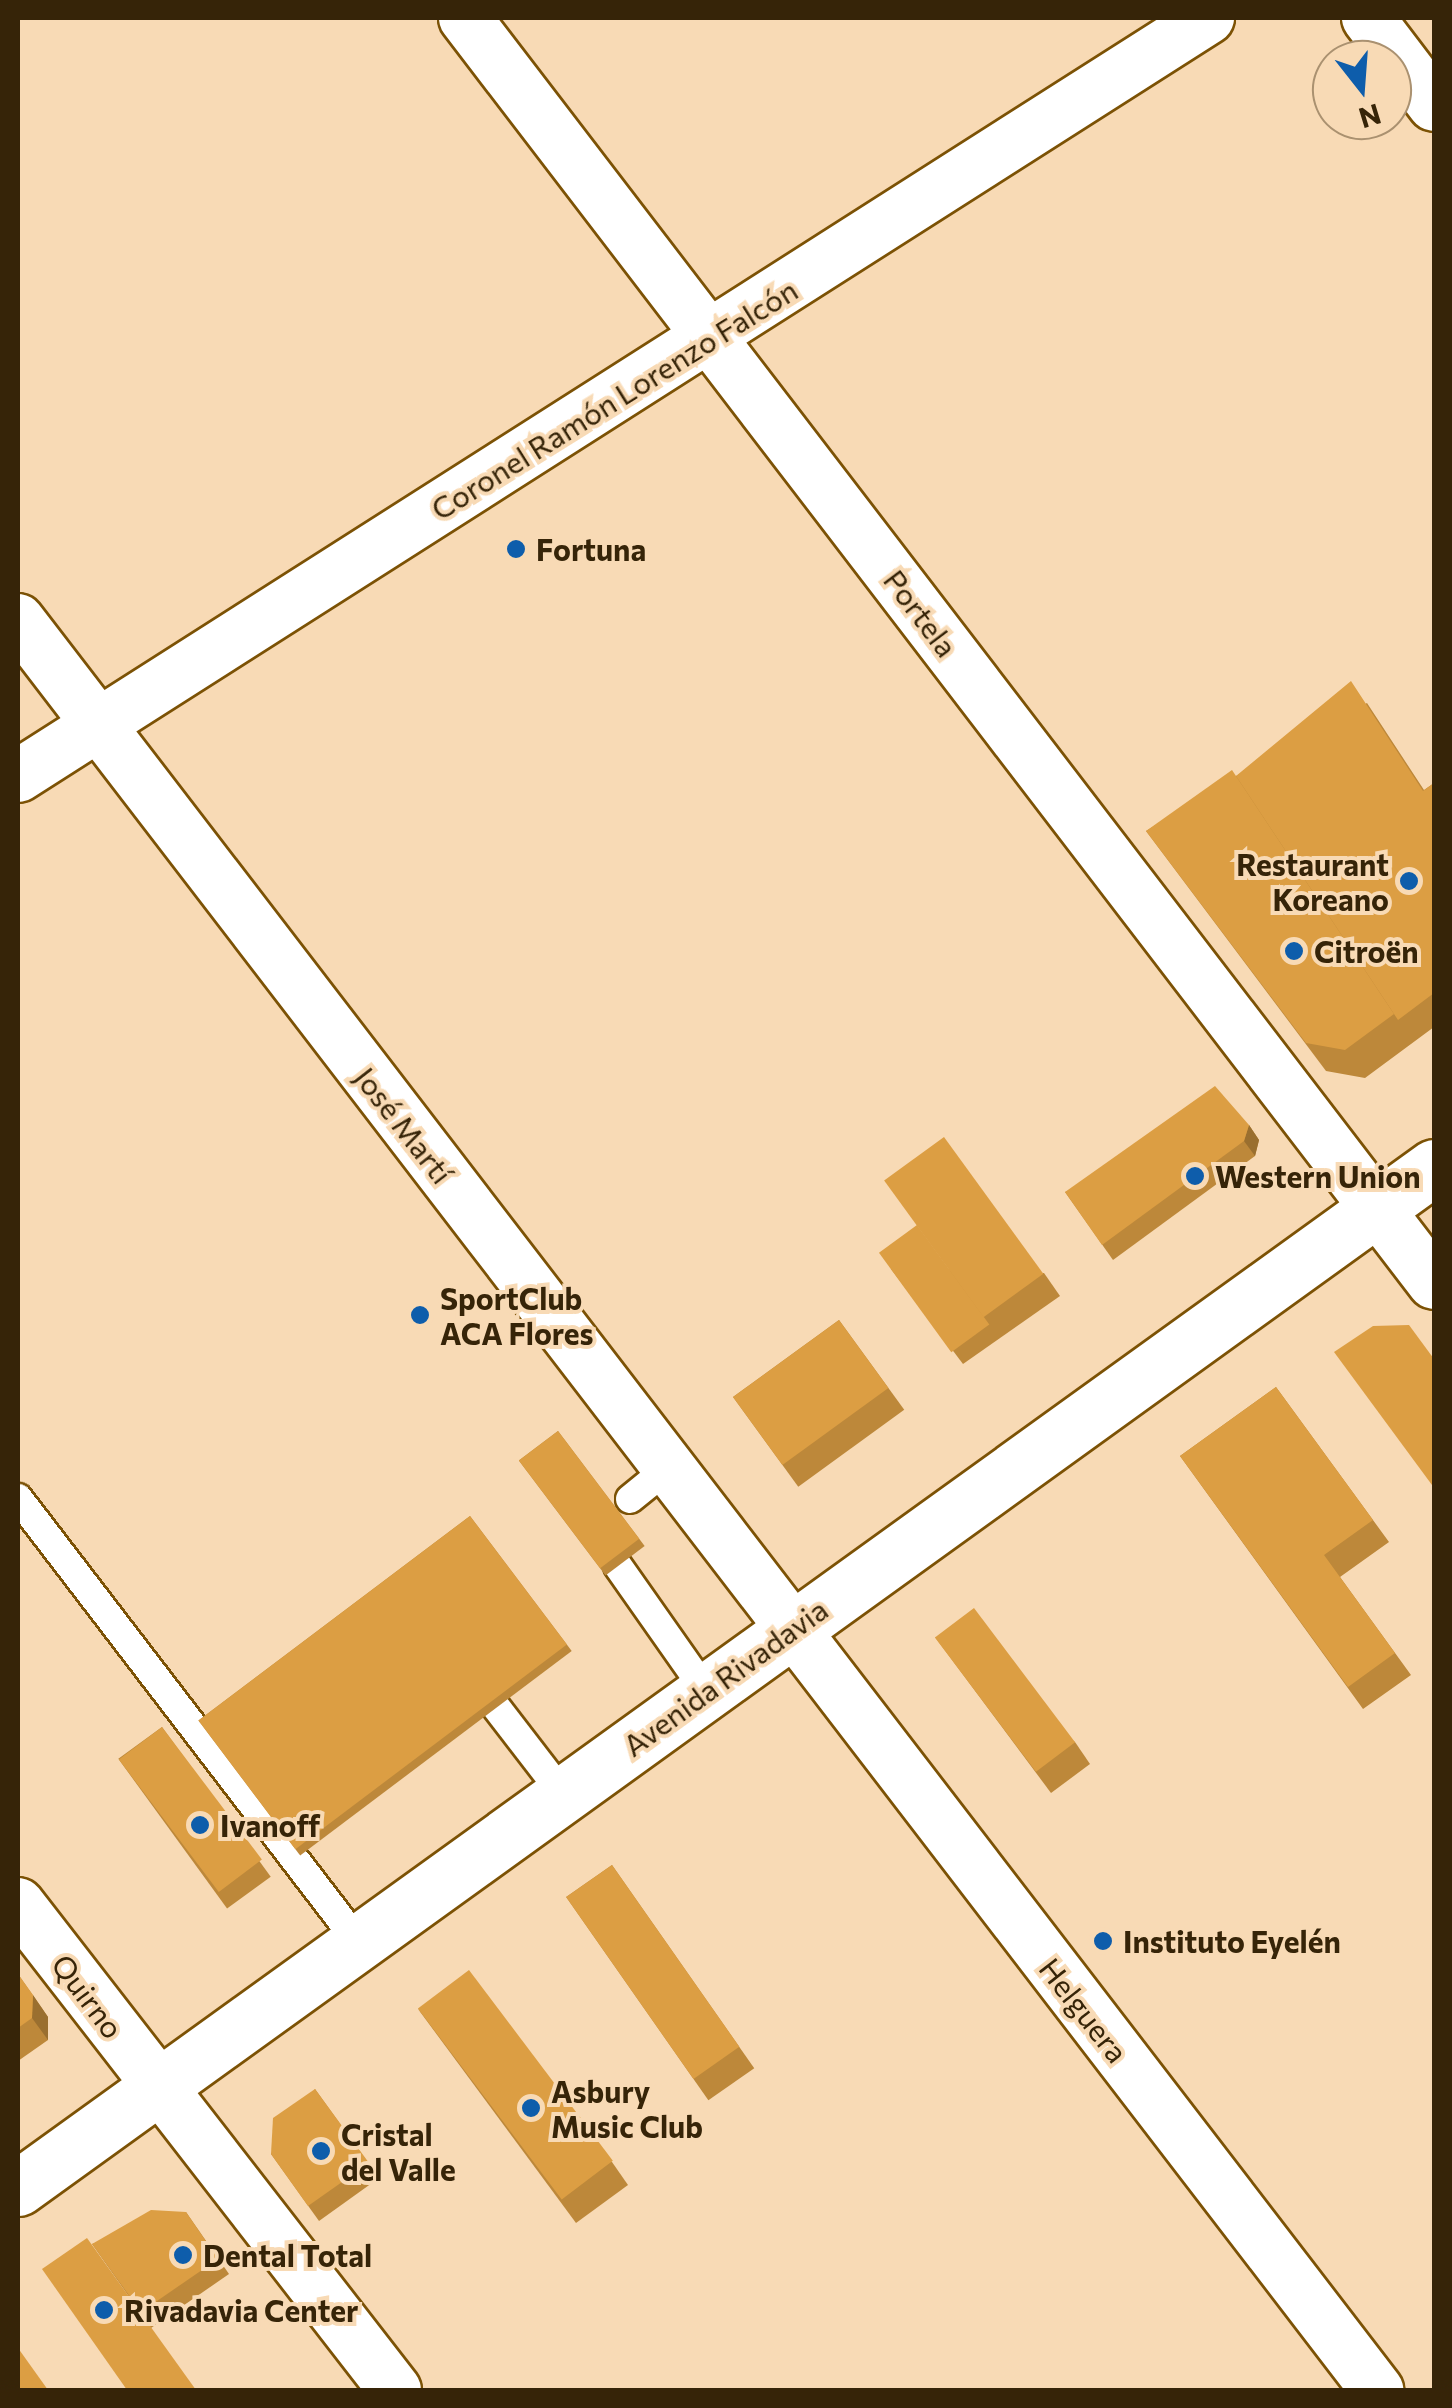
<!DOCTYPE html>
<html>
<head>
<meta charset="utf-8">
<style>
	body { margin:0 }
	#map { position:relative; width:1452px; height:2408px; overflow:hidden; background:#f8dab5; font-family:Commissioner,sans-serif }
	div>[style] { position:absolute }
	.roads { filter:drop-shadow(2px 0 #7c5205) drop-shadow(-2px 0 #7c5205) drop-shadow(0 2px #7c5205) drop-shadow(0 -2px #7c5205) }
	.lane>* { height:28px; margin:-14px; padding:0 14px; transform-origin:14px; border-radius:14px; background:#fff }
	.street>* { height:52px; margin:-26px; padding:0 26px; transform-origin:26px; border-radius:26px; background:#fff }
	.primary>* { height:55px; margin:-27.5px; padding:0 27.5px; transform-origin:27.5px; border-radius:27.5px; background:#fff }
	.wall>* { inset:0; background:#bd883a; transform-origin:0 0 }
	.shaded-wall>* { inset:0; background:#9a6f2f }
	.building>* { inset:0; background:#dc9e43; transform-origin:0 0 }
	.dots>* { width:28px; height:28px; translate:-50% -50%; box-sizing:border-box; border:5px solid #f8dab5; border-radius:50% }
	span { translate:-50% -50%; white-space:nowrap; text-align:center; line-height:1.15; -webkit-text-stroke:8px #f8dab5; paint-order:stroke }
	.street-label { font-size:30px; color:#362408 }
	.poi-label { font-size:30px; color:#362408; font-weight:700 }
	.left { translate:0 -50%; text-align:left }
	.right { translate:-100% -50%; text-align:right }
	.frame { position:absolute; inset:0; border:20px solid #362408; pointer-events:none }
	.north { position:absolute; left:1312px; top:40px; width:100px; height:100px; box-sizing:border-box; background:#f8dab5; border:2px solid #aa9170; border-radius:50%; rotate:163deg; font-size:28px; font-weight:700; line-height:40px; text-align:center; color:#362408 }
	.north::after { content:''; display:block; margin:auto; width:35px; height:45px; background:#0e5dab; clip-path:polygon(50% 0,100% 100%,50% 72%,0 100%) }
</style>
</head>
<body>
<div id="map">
	<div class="roads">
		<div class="lane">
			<i style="left:18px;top:1498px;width:561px;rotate:52.54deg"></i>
			<i style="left:630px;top:1499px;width:49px;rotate:-39.2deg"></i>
			<i style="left:618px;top:1566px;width:153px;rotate:54.9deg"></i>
			<i style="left:496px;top:1707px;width:110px;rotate:52.4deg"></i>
		</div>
		<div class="street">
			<i style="left:465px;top:18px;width:1593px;rotate:52.55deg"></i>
			<i style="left:1368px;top:18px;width:109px;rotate:52.8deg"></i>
			<i style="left:18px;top:620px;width:2232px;rotate:52.48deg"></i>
			<i style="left:18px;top:776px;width:1411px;rotate:-32.5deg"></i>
			<i style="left:18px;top:1904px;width:615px;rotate:52.2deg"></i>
		</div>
		<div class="primary">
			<i style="left:18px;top:2188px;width:1746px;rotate:-35.79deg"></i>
		</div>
	</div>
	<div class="wall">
		<i style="clip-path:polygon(1367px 703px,1424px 790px,1434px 783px,1434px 1027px,1365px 1078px,1326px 1071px,1146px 831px,1236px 776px)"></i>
		<i style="clip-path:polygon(1249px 1125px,1259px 1140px,1255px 1156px,1113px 1260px,1065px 1192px)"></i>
		<i style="clip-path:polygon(891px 1269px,1044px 1273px,1060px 1296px,963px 1364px)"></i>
		<i style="left:839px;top:1320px;width:111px;height:131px;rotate:54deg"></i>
		<i style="clip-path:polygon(1276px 1387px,1389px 1542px,1340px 1577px,1411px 1675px,1363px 1709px,1180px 1456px)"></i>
		<i style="left:558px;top:1431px;width:144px;height:49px;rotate:53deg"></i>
		<i style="left:470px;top:1516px;width:169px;height:340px;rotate:53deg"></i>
		<i style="clip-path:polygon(935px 1637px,1075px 1742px,1090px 1764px,1051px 1793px)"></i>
		<i style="left:162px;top:1727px;width:185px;height:54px;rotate:54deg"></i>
		<i style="left:612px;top:1865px;width:248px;height:56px;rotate:55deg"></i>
		<i style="clip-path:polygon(18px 1974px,48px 2017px,48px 2040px,18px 2061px)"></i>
		<i style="clip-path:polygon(418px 2009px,612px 2162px,628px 2185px,576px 2223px)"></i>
		<i style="clip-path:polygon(315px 2089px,379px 2178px,319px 2221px,271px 2154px)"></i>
		<i style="clip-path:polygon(186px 2212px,229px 2274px,151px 2328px,92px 2244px)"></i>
	</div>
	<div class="shaded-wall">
		<i style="clip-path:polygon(1249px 1125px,1259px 1140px,1255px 1156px,1244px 1141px)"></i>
		<i style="clip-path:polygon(33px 1995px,48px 2017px,48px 2040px,32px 2018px)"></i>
	</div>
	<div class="building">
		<i style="clip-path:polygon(1351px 681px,1423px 791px,1434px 783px,1434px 993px,1398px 1020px,1236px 776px)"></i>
		<i style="clip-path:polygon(1232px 770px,1394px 1014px,1345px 1050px,1306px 1043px,1146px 831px)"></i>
		<i style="clip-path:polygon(1215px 1086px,1249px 1125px,1244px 1141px,1102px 1245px,1065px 1192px)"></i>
		<i style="left:944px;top:1137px;width:169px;height:74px;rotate:54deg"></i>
		<i style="left:917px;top:1225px;width:123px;height:47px;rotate:54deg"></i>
		<i style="left:839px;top:1320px;width:84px;height:131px;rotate:54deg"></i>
		<i style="clip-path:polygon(1409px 1325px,1434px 1359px,1434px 1484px,1432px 1485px,1334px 1352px,1373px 1326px)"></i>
		<i style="clip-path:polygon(1276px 1387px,1373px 1520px,1324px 1555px,1395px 1653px,1348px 1687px,1180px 1456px)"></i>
		<i style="left:558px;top:1431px;width:135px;height:49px;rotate:53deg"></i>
		<i style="left:470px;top:1516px;width:161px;height:340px;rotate:53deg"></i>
		<i style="left:974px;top:1608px;width:168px;height:49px;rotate:53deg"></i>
		<i style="left:162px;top:1727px;width:166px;height:54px;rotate:53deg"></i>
		<i style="left:612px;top:1865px;width:222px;height:56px;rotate:55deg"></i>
		<i style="left:469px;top:1970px;width:239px;height:64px;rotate:53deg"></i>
		<i style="clip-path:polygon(18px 1974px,33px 1995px,32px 2018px,18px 2028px)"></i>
		<i style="clip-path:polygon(315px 2089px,369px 2163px,308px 2206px,271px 2154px,273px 2118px)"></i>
		<i style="clip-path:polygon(151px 2210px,186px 2212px,218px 2259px,141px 2312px,92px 2244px)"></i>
		<i style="clip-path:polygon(87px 2238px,196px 2390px,127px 2390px,42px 2269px)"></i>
		<i style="clip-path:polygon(18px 2348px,48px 2390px,18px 2390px)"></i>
	</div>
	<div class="dots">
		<i style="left:516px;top:549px;background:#0e5dab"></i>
		<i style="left:1409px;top:881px;background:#0e5dab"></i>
		<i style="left:1294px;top:951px;background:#0e5dab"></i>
		<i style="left:1195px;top:1176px;background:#0e5dab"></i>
		<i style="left:420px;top:1315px;background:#0e5dab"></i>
		<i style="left:200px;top:1825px;background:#0e5dab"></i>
		<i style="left:1103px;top:1941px;background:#0e5dab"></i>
		<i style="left:531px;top:2108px;background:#0e5dab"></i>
		<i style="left:321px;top:2151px;background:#0e5dab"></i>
		<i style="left:183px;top:2255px;background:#0e5dab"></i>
		<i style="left:104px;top:2310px;background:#0e5dab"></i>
	</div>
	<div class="street-label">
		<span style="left:614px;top:399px;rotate:-32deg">Coronel Ramón Lorenzo Falcón</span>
		<span style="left:921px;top:613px;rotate:53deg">Portela</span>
		<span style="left:404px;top:1125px;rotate:52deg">José Martí</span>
		<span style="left:725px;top:1677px;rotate:-36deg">Avenida Rivadavia</span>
		<span style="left:88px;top:1996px;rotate:53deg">Quirno</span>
		<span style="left:1084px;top:2010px;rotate:52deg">Helguera</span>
	</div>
	<div class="poi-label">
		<span class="left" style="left:536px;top:549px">Fortuna</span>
		<span class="right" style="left:1389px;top:881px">Restaurant<br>Koreano</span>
		<span class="left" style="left:1314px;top:951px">Citroën</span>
		<span class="left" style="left:1215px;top:1176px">Western Union</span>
		<span class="left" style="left:440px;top:1315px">SportClub<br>ACA Flores</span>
		<span class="left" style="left:220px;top:1825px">Ivanoff</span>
		<span class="left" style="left:1123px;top:1941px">Instituto Eyelén</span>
		<span class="left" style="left:551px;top:2108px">Asbury<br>Music Club</span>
		<span class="left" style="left:341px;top:2151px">Cristal<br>del Valle</span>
		<span class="left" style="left:203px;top:2255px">Dental Total</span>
		<span class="left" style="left:124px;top:2310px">Rivadavia Center</span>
	</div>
	<div class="frame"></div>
	<div class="north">N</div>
</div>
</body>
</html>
